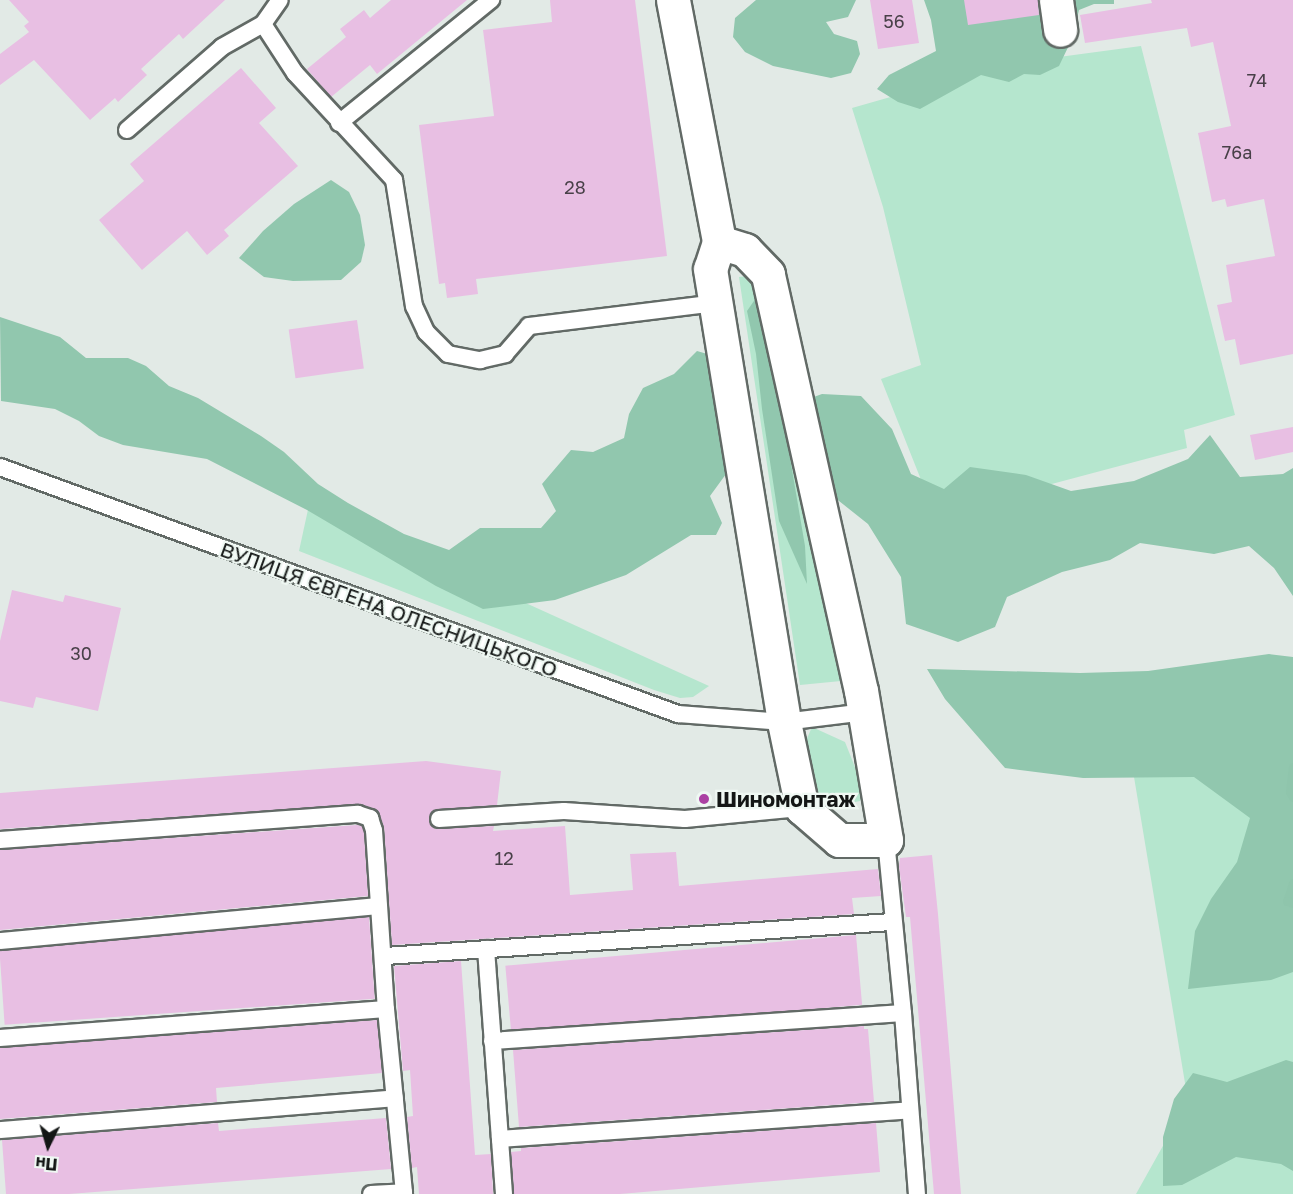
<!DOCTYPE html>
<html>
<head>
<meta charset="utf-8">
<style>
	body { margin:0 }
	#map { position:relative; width:1293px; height:1194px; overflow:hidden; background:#e2eae6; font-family:"Golos Text",sans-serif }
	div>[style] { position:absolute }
	.green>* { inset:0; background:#b5e6ce }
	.forest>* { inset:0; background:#91c7ae }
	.stream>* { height:9px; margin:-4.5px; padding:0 4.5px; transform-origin:4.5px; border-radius:4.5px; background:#8fc5ac }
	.building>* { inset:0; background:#e8bfe3; transform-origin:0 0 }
	.roads { filter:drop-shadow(2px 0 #626a66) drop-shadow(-2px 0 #626a66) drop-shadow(0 2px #626a66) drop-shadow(0 -2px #626a66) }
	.service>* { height:16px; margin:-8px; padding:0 8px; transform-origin:8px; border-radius:8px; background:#fff }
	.minor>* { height:33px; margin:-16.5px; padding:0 16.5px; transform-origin:16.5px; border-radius:16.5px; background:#fff }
	.dots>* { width:16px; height:16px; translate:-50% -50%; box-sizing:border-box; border:3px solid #eff8f3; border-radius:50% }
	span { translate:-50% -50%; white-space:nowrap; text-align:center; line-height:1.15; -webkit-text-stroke:4.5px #eff8f3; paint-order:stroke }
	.number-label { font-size:18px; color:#484048 }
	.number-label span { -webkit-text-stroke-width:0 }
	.street-label { font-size:21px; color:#131615 }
	.poi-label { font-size:21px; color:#131615; font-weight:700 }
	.left { translate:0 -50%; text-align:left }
	.north { position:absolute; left:18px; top:1116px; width:60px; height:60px; -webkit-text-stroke:4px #eff8f3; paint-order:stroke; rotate:185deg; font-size:16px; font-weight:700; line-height:24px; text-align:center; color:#131615 }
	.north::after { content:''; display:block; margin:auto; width:21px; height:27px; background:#131615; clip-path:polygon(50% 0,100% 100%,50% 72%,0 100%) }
</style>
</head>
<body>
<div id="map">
	<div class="green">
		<i style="clip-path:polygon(1141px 46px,1235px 415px,1184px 430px,1187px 448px,935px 515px,881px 379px,921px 365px,883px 207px,852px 108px,1006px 64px)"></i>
		<i style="clip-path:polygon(758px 275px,841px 681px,800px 685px,739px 277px)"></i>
		<i style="clip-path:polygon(309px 505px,709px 686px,693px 697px,680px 698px,654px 690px,299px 551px)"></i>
		<i style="clip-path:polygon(1293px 726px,1293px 1194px,1136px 1194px,1188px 1101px,1128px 741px)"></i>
		<i style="clip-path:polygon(812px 727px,845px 742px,864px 790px,860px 801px,841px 805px,818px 794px,801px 752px)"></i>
	</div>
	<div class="forest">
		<i style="clip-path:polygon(756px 0,856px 0,848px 17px,826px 22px,834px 34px,857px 41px,860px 54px,851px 73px,831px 78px,773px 66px,745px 52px,733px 37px,735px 18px)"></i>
		<i style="clip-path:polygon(924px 0,1114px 0,1114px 4px,1094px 4px,1079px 10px,1072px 39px,1059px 66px,1040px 75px,1024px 74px,1009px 82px,981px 75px,920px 109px,898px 102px,877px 89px,889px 75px,936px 51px,931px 20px)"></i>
		<i style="clip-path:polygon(331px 180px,349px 192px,360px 215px,365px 245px,361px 262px,341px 280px,293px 281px,264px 277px,239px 258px,263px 231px,294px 204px)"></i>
		<i style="clip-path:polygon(756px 298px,772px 352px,805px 546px,807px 584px,779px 521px,762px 409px,756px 354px,747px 311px)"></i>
		<i style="clip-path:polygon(0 317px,60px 337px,86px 358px,128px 358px,146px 366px,169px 386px,198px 398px,261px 436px,284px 452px,318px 484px,348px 503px,404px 534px,449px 550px,480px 528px,541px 528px,556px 511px,542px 484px,571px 450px,593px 452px,624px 438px,629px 414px,643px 388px,674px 374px,697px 351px,721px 358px,733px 442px,726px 474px,710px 496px,722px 523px,716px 535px,691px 535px,626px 575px,555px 600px,483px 609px,436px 586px,307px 510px,207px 459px,123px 445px,99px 436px,79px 421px,55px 409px,1px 401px)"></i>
		<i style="clip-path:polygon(822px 394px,861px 396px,892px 429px,911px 474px,944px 489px,970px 467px,1026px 475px,1071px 491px,1134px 481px,1188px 459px,1210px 435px,1240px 477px,1283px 474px,1293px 468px,1293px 596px,1274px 568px,1249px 546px,1214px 554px,1140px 543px,1110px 560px,1062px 572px,1007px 597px,995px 627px,958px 642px,906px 624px,901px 577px,868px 524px,834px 497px,800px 402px)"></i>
		<i style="clip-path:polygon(1269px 654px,1293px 657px,1293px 972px,1271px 980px,1188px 989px,1195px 931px,1211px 899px,1237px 862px,1250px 818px,1194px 777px,1083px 778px,1005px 768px,945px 699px,927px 669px,1080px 673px,1148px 671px)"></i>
		<i style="clip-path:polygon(1286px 1060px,1293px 1062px,1293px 1171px,1281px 1164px,1236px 1157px,1182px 1185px,1163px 1186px,1163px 1137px,1174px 1099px,1193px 1073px,1227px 1082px)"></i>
	</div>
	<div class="stream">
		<i style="left:1293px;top:767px;width:25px;rotate:97deg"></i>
		<i style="left:1290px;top:792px;width:6px;rotate:59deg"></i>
		<i style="left:1293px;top:883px;width:19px;rotate:108deg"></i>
		<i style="left:1287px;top:901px;width:6px;rotate:18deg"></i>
	</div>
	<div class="building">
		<i style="clip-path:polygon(9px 0,225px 0,183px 39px,179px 34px,141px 69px,147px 75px,118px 102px,115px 98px,90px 120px,34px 60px,0 85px,0 54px,29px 32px,24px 26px,29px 22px)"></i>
		<i style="clip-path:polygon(391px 0,467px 0,377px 74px,370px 65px,331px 97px,307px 69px,346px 37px,340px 29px,364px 10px,370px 18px)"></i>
		<i style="clip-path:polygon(550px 0,635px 0,667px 256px,476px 279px,478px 294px,447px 298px,445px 283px,439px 284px,419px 125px,494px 116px,483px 30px,552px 22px)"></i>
		<i style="clip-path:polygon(870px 0,912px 0,919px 43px,878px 49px)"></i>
		<i style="clip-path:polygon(964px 0,1038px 0,1039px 15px,968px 25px)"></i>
		<i style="clip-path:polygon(1151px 0,1293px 0,1293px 354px,1240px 365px,1235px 339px,1225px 341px,1217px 305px,1232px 302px,1226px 265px,1275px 256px,1264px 199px,1227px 207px,1225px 199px,1212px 202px,1198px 133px,1231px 126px,1213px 42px,1191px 47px,1187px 28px,1085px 43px,1080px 15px,1152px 3px)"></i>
		<i style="clip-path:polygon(241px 68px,276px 108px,259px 123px,298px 166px,224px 230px,229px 236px,207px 255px,187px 231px,142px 270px,99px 220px,144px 181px,130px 164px)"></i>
		<i style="left:357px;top:320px;width:49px;height:69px;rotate:82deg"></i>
		<i style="clip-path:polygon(1293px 427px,1293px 452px,1255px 460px,1250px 435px)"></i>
		<i style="clip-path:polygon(12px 590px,63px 602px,65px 595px,121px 608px,98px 711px,36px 697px,33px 708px,0 701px,0 641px)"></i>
		<i style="clip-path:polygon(426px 761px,501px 771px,497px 805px,434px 810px,429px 819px,435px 829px,494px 826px,493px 831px,565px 826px,570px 895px,633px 890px,630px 854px,676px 852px,679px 886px,878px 869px,881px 896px,852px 898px,854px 914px,392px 945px,384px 827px,378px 811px,361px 804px,0 829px,0 793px)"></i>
		<i style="clip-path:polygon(357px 825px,362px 826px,364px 832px,368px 896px,0 930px,0 850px)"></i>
		<i style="clip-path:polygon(932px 855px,938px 914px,961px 1194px,934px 1194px,910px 917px,906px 917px,899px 867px,900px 858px)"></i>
		<i style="left:369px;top:917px;width:82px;height:371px;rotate:86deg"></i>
		<i style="left:856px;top:935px;width:70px;height:352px;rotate:85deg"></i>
		<i style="clip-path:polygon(461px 961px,475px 1155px,491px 1154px,493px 1194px,419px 1194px,417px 1167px,412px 1168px,407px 1117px,413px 1116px,410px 1070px,403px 1071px,394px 966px)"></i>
		<i style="clip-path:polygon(377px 1020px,382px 1073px,216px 1088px,217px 1102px,0 1119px,0 1048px)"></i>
		<i style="clip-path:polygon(864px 1026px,864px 1029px,868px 1029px,874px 1102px,519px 1127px,513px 1050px)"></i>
		<i style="clip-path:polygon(386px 1118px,391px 1169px,69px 1194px,6px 1194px,2px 1140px,218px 1123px,219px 1131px)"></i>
		<i style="clip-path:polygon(876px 1123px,880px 1172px,620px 1194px,514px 1194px,511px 1152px,521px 1151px,521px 1148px)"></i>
	</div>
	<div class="roads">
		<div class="service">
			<i style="left:263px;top:24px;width:59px;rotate:56.9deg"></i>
			<i style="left:295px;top:73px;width:146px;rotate:47.2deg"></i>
			<i style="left:394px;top:180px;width:128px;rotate:81deg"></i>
			<i style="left:414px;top:306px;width:29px;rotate:65deg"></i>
			<i style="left:426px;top:332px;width:31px;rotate:45deg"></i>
			<i style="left:448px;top:354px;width:33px;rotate:11deg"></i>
			<i style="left:480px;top:360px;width:26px;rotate:-13deg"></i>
			<i style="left:505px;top:354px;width:37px;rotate:-49deg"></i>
			<i style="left:529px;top:326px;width:188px;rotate:-7deg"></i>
			<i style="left:339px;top:123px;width:196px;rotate:-39deg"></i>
			<i style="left:127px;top:130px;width:126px;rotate:-41.1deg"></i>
			<i style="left:222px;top:47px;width:47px;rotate:-29.3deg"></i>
			<i style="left:263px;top:24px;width:29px;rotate:-55deg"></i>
			<i style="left:0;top:467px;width:722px;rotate:20.02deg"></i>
			<i style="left:678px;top:714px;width:106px;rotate:4.3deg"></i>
			<i style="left:784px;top:722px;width:82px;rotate:-7deg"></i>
			<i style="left:439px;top:819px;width:125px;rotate:-3.7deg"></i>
			<i style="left:564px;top:811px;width:121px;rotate:3.8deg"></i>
			<i style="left:685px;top:819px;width:118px;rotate:-5.4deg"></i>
			<i style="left:0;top:840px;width:359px;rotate:-4.2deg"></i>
			<i style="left:358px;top:814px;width:13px;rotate:18deg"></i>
			<i style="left:370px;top:818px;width:13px;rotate:72deg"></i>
			<i style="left:374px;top:830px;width:179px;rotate:86.2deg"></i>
			<i style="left:386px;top:1009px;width:186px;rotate:84.4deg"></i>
			<i style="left:886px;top:840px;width:174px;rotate:84.4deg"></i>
			<i style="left:903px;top:1013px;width:182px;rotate:85.6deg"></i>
			<i style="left:0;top:941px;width:380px;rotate:-5.3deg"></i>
			<i style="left:486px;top:949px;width:246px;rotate:85.8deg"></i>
			<i style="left:385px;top:956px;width:508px;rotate:-3.84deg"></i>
			<i style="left:0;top:1038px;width:387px;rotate:-4.3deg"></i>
			<i style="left:492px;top:1041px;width:412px;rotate:-3.9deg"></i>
			<i style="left:0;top:1130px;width:396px;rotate:-4.6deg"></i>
			<i style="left:500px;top:1139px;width:411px;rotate:-4deg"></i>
			<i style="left:371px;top:1194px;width:33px;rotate:-3deg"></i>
		</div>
		<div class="minor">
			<i style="left:673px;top:0;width:246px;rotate:79.2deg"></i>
			<i style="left:719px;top:242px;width:28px;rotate:108deg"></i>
			<i style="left:710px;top:269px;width:459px;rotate:80.7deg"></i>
			<i style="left:784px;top:722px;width:88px;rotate:78.2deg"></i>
			<i style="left:802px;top:808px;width:49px;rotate:40.9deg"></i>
			<i style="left:839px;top:840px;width:47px"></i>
			<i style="left:886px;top:840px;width:151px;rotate:-99.5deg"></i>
			<i style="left:861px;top:691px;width:427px;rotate:-102.6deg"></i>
			<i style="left:768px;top:274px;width:33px;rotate:-134deg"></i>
			<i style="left:745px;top:250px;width:27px;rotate:-163deg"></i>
			<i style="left:1056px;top:0;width:30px;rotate:82deg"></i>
		</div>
	</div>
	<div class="dots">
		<i style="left:704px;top:799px;background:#ab41a3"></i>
	</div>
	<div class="number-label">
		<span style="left:894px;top:21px">56</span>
		<span style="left:1257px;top:80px">74</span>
		<span style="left:1237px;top:152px">76а</span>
		<span style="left:575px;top:187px">28</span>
		<span style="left:81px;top:653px">30</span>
		<span style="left:504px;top:858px">12</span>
	</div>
	<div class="street-label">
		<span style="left:389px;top:609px;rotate:20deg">ВУЛИЦЯ ЄВГЕНА ОЛЕСНИЦЬКОГО</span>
	</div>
	<div class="poi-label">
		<span class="left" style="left:716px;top:799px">Шиномонтаж</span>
	</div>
	<div class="north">Пн</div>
</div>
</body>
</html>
